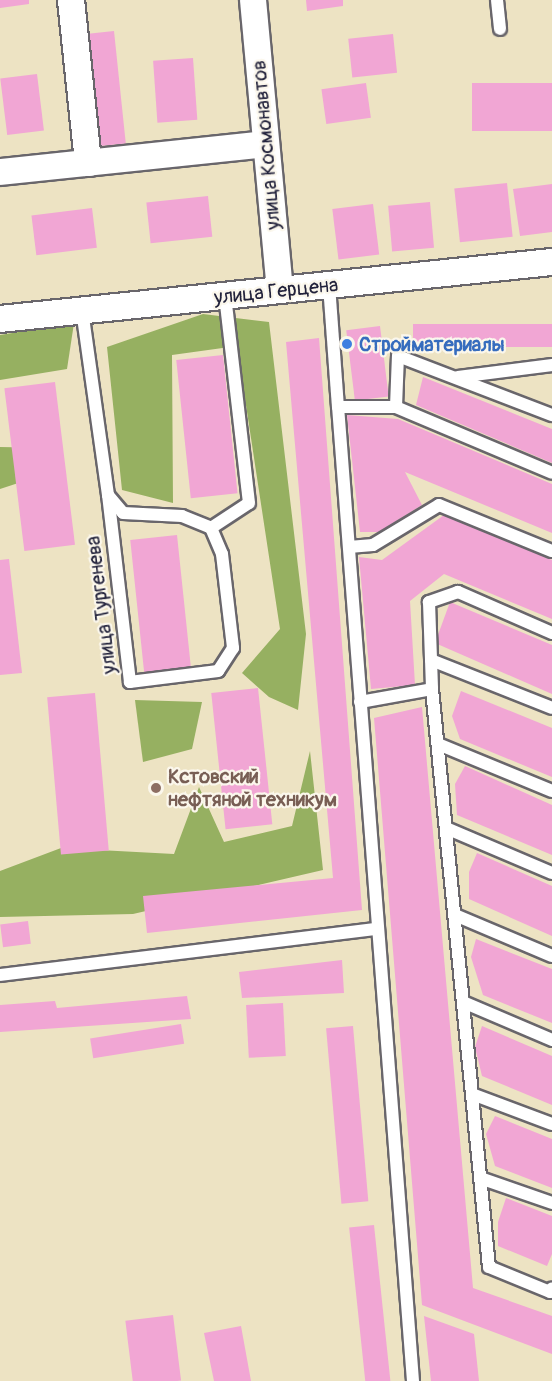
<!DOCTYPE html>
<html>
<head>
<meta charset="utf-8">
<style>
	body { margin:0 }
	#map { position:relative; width:552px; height:1381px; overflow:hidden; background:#ede3c3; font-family:Pangolin,sans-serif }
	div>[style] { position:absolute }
	.forest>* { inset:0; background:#96b061 }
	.building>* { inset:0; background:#f1a6d4; transform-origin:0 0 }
	.roads { filter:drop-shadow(2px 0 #69666b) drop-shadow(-2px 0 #69666b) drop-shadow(0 2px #69666b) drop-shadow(0 -2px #69666b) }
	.service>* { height:12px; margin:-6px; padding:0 6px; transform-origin:6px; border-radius:6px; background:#fff }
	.minor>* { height:26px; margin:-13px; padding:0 13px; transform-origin:13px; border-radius:13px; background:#fff }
	.dots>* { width:16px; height:16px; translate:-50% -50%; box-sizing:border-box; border:3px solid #fbf7ec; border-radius:50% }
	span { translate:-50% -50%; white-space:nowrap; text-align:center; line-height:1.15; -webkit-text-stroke:4.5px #fbf7ec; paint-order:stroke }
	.street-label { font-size:20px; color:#22223b }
	.shop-label { font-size:20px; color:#366cbe; font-weight:700 }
	.left { translate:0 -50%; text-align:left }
	.education-label { font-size:20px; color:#785e54; font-weight:700 }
</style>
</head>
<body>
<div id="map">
	<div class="forest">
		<i style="clip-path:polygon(203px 314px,269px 322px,306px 634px,298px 710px,269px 697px,242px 673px,280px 629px,237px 346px,172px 355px,173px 503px,122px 490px,107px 347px)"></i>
		<i style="clip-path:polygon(74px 323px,67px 369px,0 380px,0 335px)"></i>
		<i style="clip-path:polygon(0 447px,53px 448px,58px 470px,0 489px)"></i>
		<i style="clip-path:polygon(135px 700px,202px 702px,192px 749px,143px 762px)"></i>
		<i style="clip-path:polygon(310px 751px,323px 870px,133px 914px,0 917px,0 871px,61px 848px,174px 854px,199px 787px,224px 842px,292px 826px)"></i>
	</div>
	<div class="building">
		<i style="clip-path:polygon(0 0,29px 0,29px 4px,0 8px)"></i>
		<i style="clip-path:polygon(306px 0,343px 0,343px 6px,307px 11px)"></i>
		<i style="left:114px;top:31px;width:113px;height:33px;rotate:84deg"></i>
		<i style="left:393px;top:34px;width:39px;height:45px;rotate:84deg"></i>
		<i style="left:193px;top:58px;width:62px;height:40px;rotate:86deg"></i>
		<i style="left:37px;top:74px;width:57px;height:37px;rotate:83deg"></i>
		<i style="left:366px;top:83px;width:35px;height:45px;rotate:82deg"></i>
		<i style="left:552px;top:83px;width:48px;height:80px;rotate:90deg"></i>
		<i style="left:507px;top:183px;width:54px;height:53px;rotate:84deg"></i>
		<i style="clip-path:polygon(552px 184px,552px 232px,520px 236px,513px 189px)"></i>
		<i style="left:208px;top:196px;width:41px;height:62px;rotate:84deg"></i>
		<i style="left:430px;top:202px;width:46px;height:42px;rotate:85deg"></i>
		<i style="left:373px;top:204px;width:51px;height:41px;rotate:83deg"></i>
		<i style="left:92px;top:208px;width:40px;height:61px;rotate:83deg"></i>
		<i style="left:552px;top:324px;width:23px;height:139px;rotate:90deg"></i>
		<i style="left:380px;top:326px;width:71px;height:34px;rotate:83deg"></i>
		<i style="clip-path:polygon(319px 338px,362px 910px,147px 933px,143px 896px,333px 878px,286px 342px)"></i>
		<i style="left:223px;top:355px;width:139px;height:47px;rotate:84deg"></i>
		<i style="clip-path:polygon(423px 377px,552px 429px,552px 463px,416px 405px)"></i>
		<i style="left:55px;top:382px;width:164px;height:51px;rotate:83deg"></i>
		<i style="clip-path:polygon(347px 415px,398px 419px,552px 484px,552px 533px,405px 472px,422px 505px,379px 532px,360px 532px)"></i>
		<i style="clip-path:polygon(444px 515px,552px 560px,552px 619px,444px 574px,410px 601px,415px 685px,371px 689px,359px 557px,382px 560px)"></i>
		<i style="left:177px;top:535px;width:133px;height:47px;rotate:84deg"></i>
		<i style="clip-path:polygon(9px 559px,22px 673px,0 675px,0 560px)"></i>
		<i style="clip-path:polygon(450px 602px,552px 645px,552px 694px,435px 643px)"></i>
		<i style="left:258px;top:688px;width:137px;height:47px;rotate:84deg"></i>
		<i style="clip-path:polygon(461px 691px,552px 728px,552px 777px,460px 739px,452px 716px)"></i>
		<i style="left:95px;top:693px;width:158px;height:48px;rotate:85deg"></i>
		<i style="clip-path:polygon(422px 707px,473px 1288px,552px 1316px,552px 1354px,422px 1305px,374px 718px)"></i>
		<i style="clip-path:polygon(465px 766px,552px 805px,552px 855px,457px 815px,455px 784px)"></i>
		<i style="clip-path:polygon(477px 853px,552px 886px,552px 936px,469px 899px,469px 872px)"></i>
		<i style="left:28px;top:921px;width:23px;height:28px;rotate:83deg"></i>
		<i style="clip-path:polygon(476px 939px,552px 969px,552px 1023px,483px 995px,471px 957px)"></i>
		<i style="clip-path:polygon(342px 960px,344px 993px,242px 998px,239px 972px)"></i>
		<i style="clip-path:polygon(187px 996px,191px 1019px,0 1032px,0 1005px,55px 1001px,57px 1008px)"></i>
		<i style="left:283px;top:1003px;width:53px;height:37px;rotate:87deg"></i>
		<i style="left:181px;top:1024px;width:20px;height:92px;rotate:81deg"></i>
		<i style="left:353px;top:1026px;width:176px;height:27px;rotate:85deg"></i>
		<i style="clip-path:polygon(482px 1026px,552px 1056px,552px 1105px,482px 1076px,475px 1047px)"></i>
		<i style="clip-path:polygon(495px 1116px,552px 1139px,552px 1188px,495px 1166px,486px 1134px)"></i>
		<i style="clip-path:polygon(506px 1198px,552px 1216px,552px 1254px,547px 1266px,498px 1246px,498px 1222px)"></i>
		<i style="left:374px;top:1225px;width:157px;height:25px;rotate:84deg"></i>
		<i style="left:173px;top:1315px;width:66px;height:48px;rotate:83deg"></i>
		<i style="clip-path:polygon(424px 1316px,474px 1334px,479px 1381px,431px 1381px)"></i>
		<i style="clip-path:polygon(241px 1326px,251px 1381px,214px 1381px,204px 1333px)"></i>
	</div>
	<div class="roads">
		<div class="service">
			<i style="left:497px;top:0;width:29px;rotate:84deg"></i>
			<i style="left:329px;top:285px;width:122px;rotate:85.8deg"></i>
			<i style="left:82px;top:310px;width:187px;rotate:82deg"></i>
			<i style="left:108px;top:495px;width:23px;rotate:50deg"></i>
			<i style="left:123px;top:513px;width:59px;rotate:2.9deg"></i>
			<i style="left:182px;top:516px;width:31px;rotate:22deg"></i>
			<i style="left:211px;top:528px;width:28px;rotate:67deg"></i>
			<i style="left:222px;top:554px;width:95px;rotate:83.3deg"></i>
			<i style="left:233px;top:648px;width:27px;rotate:123deg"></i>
			<i style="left:218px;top:671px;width:89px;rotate:172.9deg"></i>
			<i style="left:130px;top:682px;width:188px;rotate:-96.7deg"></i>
			<i style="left:458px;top:377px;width:95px;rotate:-7.3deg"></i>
			<i style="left:396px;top:407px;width:51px;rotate:-87.8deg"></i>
			<i style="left:398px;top:356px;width:165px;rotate:21deg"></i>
			<i style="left:211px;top:528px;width:45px;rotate:-33.3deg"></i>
			<i style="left:249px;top:503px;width:208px;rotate:-96.6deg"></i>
			<i style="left:349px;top:547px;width:24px;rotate:-5deg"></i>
			<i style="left:373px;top:545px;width:77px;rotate:-31.2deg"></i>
			<i style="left:439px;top:505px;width:122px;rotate:22.2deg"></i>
			<i style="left:552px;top:633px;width:103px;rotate:-156.4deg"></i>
			<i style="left:458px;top:592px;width:31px;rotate:161deg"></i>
			<i style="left:429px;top:602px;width:87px;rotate:88deg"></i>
			<i style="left:432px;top:689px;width:581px;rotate:84.37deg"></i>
			<i style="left:489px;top:1267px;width:66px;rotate:22.3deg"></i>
			<i style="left:550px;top:1292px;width:4px;rotate:-63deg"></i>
			<i style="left:431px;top:660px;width:130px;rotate:21.6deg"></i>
			<i style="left:360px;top:702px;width:73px;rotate:-10.2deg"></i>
			<i style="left:438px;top:744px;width:123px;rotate:22.4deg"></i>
			<i style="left:446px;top:828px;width:115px;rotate:23deg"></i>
			<i style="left:455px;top:915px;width:105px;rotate:22.9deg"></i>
			<i style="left:0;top:975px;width:380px;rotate:-7deg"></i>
			<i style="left:463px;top:1002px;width:97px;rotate:23.1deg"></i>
			<i style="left:472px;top:1094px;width:85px;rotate:20.6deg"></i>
			<i style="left:480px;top:1178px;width:76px;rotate:19.1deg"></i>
			<i style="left:413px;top:1381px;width:977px;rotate:-94.4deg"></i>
			<i style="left:338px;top:407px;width:58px"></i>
			<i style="left:396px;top:407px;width:169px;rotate:22.9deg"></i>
		</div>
		<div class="minor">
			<i style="left:71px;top:0;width:164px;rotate:84deg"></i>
			<i style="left:253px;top:0;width:291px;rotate:84.7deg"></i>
			<i style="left:0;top:172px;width:267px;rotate:-6deg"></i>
			<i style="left:0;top:319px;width:555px;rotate:-5.9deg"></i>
		</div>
	</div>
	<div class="dots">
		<i style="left:347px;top:344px;background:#3f7fe0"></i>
		<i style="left:156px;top:788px;background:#8d6e63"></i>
	</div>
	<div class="street-label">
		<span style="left:266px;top:145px;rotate:-95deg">улица Космонавтов</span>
		<span style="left:276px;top:291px;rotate:-6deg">улица Герцена</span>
		<span style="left:101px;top:605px;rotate:-97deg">улица Тургенева</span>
	</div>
	<div class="shop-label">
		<span class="left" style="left:359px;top:344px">Стройматериалы</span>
	</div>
	<div class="education-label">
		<span class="left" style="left:168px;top:788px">Кстовский<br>нефтяной техникум</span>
	</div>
</div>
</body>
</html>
